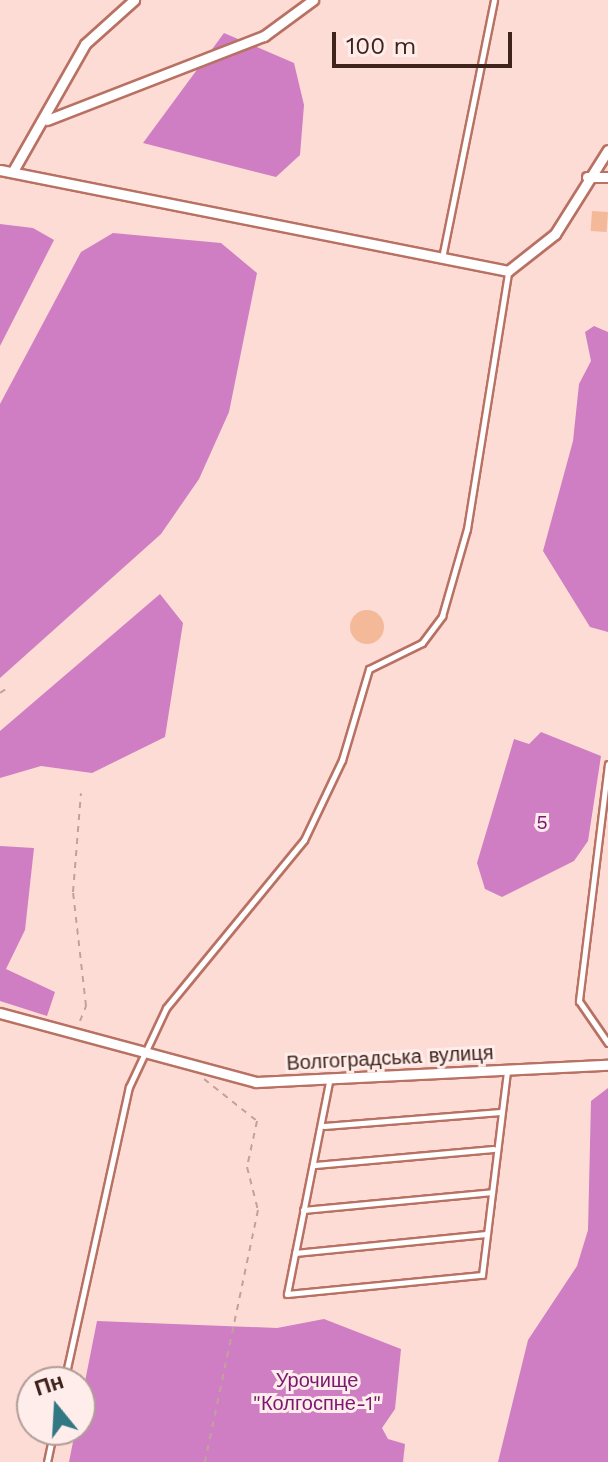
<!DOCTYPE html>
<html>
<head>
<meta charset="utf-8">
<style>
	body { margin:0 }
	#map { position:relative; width:608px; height:1462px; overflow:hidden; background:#fddcd5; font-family:"Work Sans",sans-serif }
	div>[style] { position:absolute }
	.forest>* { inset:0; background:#cf7ec4 }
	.building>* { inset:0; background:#f3b998; transform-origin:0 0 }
	.round { border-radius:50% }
	.path>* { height:2px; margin-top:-1px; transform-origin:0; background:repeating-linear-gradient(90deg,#c1a19a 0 6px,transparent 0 12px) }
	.roads { filter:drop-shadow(2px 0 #b87163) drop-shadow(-2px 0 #b87163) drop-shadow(0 2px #b87163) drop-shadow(0 -2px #b87163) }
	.lane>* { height:5px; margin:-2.5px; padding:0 2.5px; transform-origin:2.5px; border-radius:2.5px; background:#fff }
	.street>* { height:9px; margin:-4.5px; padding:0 4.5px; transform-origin:4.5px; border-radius:4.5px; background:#fff }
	span { translate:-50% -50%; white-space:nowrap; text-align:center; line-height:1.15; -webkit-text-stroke:6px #feedea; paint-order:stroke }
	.park-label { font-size:20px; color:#791771 }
	.street-label { font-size:20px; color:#41231d }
	.north { position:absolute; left:16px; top:1366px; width:80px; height:80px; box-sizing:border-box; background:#feedea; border:2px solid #b29c98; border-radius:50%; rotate:342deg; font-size:22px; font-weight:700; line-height:32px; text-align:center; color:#41231d }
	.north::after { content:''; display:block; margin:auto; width:28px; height:36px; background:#317784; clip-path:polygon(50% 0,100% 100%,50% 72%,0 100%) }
	.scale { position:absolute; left:332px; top:32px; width:180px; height:36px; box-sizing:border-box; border:4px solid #41231d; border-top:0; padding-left:10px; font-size:24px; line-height:28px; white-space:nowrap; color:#41231d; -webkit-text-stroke:6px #feedea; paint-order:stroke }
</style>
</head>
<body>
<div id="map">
	<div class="forest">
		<i style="clip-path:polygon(224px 33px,294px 63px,304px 105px,300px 155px,276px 177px,143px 143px)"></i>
		<i style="clip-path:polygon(0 224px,33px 228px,54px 240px,0 346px)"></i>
		<i style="clip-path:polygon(113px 233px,221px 243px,257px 273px,229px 412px,199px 479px,161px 534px,0 678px,0 404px,81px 252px)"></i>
		<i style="clip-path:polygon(594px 326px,608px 332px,608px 632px,590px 627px,543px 551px,573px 441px,579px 384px,591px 361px,585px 332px)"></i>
		<i style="clip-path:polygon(160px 594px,183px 623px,165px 737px,92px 773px,41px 766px,0 778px,0 731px)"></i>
		<i style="clip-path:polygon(541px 732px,601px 756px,588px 841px,574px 861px,502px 897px,485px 889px,477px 863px,514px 739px,529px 744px)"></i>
		<i style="clip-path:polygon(0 846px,34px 848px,25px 930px,6px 969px,55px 992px,47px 1016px,0 1001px)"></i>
		<i style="clip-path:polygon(608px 1088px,608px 1462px,498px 1462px,528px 1340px,577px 1266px,588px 1230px,591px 1101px)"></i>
		<i style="clip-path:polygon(324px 1319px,401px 1349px,395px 1409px,382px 1428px,388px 1439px,405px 1444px,403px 1462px,69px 1462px,97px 1321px,277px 1328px)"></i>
	</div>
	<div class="building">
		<i style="left:592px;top:211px;width:16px;height:20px;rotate:4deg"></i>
		<i class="round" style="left:350px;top:610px;width:34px;height:34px"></i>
	</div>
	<div class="path">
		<i style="left:0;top:693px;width:11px;rotate:-34deg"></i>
		<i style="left:80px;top:1021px;width:16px;rotate:-68deg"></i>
		<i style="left:86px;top:1006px;width:115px;rotate:-96.5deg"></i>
		<i style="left:73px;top:892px;width:99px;rotate:-85.4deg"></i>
		<i style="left:204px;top:1079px;width:68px;rotate:38.4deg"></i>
		<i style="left:257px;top:1121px;width:47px;rotate:102.3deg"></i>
		<i style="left:247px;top:1167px;width:44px;rotate:75.7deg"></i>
		<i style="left:258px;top:1210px;width:258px;rotate:101.9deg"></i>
	</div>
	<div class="roads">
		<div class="lane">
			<i style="left:443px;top:253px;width:258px;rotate:-78.6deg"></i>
			<i style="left:608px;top:764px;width:239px;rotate:97deg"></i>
			<i style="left:579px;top:1001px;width:51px;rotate:55.4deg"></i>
			<i style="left:329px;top:1082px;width:216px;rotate:101.2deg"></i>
			<i style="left:287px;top:1294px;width:196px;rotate:-5.6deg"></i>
			<i style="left:482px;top:1275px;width:207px;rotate:-83deg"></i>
			<i style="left:324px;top:1126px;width:177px;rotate:-4.5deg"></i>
			<i style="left:315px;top:1165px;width:179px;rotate:-5.1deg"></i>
			<i style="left:303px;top:1210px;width:190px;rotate:-5.4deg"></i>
			<i style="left:295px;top:1253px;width:192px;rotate:-5.7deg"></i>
			<i style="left:64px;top:1382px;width:302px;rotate:-77.6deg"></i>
			<i style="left:129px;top:1087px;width:87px;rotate:-64.9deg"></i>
			<i style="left:166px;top:1008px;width:217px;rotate:-50.6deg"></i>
			<i style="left:304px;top:840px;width:89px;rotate:-64.6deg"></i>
			<i style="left:342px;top:760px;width:95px;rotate:-73.5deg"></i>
			<i style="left:369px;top:669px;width:59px;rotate:-26.1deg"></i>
			<i style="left:422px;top:643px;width:34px;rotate:-53deg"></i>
			<i style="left:442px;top:616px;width:91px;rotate:-74deg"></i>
			<i style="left:467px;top:529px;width:260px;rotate:-80.9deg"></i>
			<i style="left:47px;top:1462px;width:33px;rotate:-78deg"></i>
		</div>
		<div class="street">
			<i style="left:47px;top:120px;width:233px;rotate:-21.2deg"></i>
			<i style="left:264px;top:36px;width:61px;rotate:-36.3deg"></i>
			<i style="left:0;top:170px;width:518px;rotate:11.24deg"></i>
			<i style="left:508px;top:271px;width:60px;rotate:-38.2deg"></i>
			<i style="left:555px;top:234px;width:99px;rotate:-57.8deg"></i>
			<i style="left:13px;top:171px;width:146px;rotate:-60.4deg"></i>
			<i style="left:85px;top:44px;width:66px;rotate:-41.9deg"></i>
			<i style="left:587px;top:177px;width:21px"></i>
			<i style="left:0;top:1013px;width:265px;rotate:15.1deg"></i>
			<i style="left:256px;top:1082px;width:352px;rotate:-2.8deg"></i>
		</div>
	</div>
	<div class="park-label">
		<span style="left:542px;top:822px">5</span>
		<span style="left:317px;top:1392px">Урочище<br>"Колгоспне-1"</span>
	</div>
	<div class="street-label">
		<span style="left:390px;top:1058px;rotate:-3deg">Волгоградська вулиця</span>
	</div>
	<div class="north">Пн</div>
	<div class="scale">100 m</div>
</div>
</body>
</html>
